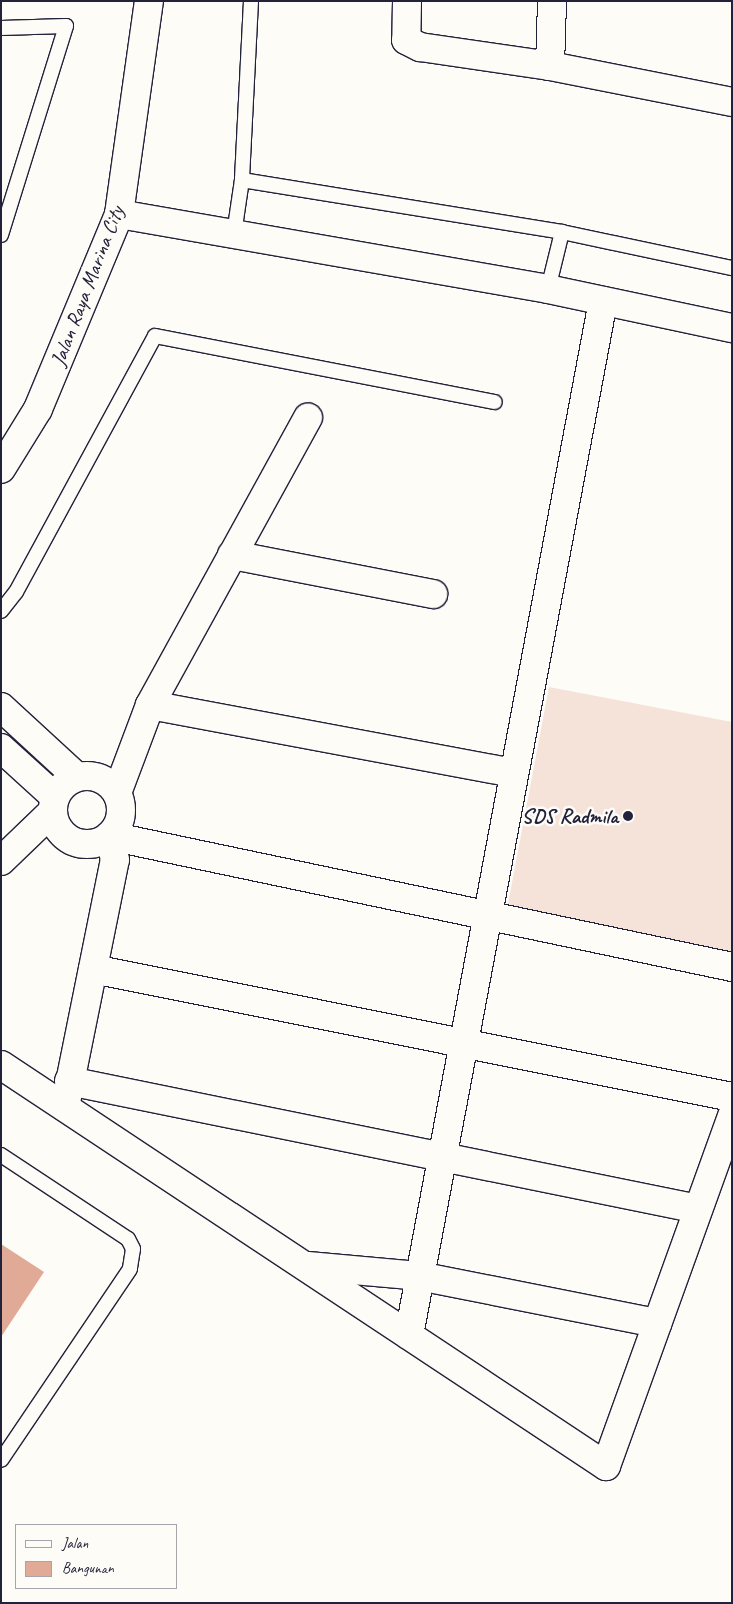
<!DOCTYPE html>
<html>
<head>
<meta charset="utf-8">
<style>
	body { margin:0 }
	#map { position:relative; width:733px; height:1604px; overflow:hidden; background:#fdfcf7; font-family:Caveat,sans-serif }
	div>[style] { position:absolute }
	.built>* { inset:0; background:#f5e3da }
	.building>* { inset:0; background:#e1aa97 }
	.roads { filter:drop-shadow(1px 0 #22223b) drop-shadow(-1px 0 #22223b) drop-shadow(0 1px #22223b) drop-shadow(0 -1px #22223b) }
	.service>* { height:14px; margin:-7px; padding:0 7px; transform-origin:7px; border-radius:7px; background:#fdfcf7 }
	.minor>* { height:28px; margin:-14px; padding:0 14px; transform-origin:14px; border-radius:14px; background:#fdfcf7 }
	.minor>.ring { margin:-14px; padding:0; box-sizing:content-box; background:none; border:28px solid #fdfcf7; border-radius:50% }
	.secondary>* { height:28px; margin:-14px; padding:0 14px; transform-origin:14px; border-radius:14px; background:#fdfcf7 }
	.dots>* { width:14px; height:14px; translate:-50% -50%; box-sizing:border-box; border:2px solid #fdfcf7; border-radius:50% }
	span { translate:-50% -50%; white-space:nowrap; text-align:center; line-height:1.15; -webkit-text-stroke:5px #fdfcf7; paint-order:stroke }
	.street-label { font-size:21px; color:#22223b }
	.poi-label { font-size:21px; color:#22223b; font-weight:700 }
	.right { translate:-100% -50%; text-align:right }
	.frame { position:absolute; inset:0; border:2px solid #22223b; pointer-events:none }
	.legend { position:absolute; left:15px; top:1524px; width:162px; height:65px; box-sizing:border-box; background:#fdfcf7; border:1px solid #a5a5ac; margin:0; padding:6px 9px; list-style:none; font-size:15px; color:#22223b }
	.legend li { display:flex; align-items:center; gap:10px; height:25px }
	.legend b { width:25px; border:1px solid #a5a5ac }
</style>
</head>
<body>
<div id="map">
	<div class="built">
		<i style="clip-path:polygon(549px 687px,732px 722px,732px 955px,507px 909px)"></i>
	</div>
	<div class="building">
		<i style="clip-path:polygon(1px 1244px,44px 1272px,1px 1337px)"></i>
	</div>
	<div class="roads">
		<div class="service">
			<i style="left:251px;top:1px;width:179px;rotate:92.9deg"></i>
			<i style="left:242px;top:180px;width:324px;rotate:9.2deg"></i>
			<i style="left:562px;top:232px;width:174px;rotate:12deg"></i>
			<i style="left:1px;top:28px;width:65px;rotate:-1.8deg"></i>
			<i style="left:66px;top:26px;width:219px;rotate:107.3deg"></i>
			<i style="left:234px;top:234px;width:55px;rotate:-81.6deg"></i>
			<i style="left:548px;top:289px;width:59px;rotate:-76.2deg"></i>
			<i style="left:1px;top:611px;width:24px;rotate:-52deg"></i>
			<i style="left:16px;top:592px;width:291px;rotate:-61.5deg"></i>
			<i style="left:155px;top:336px;width:346px;rotate:11deg"></i>
			<i style="left:1px;top:1155px;width:152px;rotate:33.5deg"></i>
			<i style="left:128px;top:1239px;width:11px;rotate:63deg"></i>
			<i style="left:133px;top:1249px;width:20px;rotate:99deg"></i>
			<i style="left:130px;top:1269px;width:230px;rotate:124deg"></i>
		</div>
		<div class="minor">
			<i style="left:407px;top:1px;width:39px;rotate:91deg"></i>
			<i style="left:406px;top:40px;width:16px;rotate:27deg"></i>
			<i style="left:420px;top:47px;width:131px;rotate:8.3deg"></i>
			<i style="left:550px;top:66px;width:186px;rotate:11.2deg"></i>
			<i style="left:550px;top:66px;width:65px;rotate:-88.2deg"></i>
			<i style="left:119px;top:214px;width:436px;rotate:9.9deg"></i>
			<i style="left:548px;top:289px;width:188px;rotate:12deg"></i>
			<i style="left:232px;top:555px;width:205px;rotate:11deg"></i>
			<i style="left:150px;top:705px;width:368px;rotate:10.6deg"></i>
			<i style="left:1px;top:707px;width:103px;rotate:42.6deg"></i>
			<i style="left:1px;top:748px;width:73px;rotate:42.2deg"></i>
			<i class="ring" style="left:53px;top:776px;width:40px;height:40px"></i>
			<i style="left:117px;top:793px;width:94px;rotate:-69.4deg"></i>
			<i style="left:150px;top:705px;width:328px;rotate:-61.2deg"></i>
			<i style="left:1px;top:861px;width:71px;rotate:-43.9deg"></i>
			<i style="left:93px;top:969px;width:652px;rotate:11.33deg"></i>
			<i style="left:1px;top:1065px;width:726px;rotate:33.54deg"></i>
			<i style="left:606px;top:1466px;width:372px;rotate:-70.2deg"></i>
			<i style="left:69px;top:1081px;width:642px;rotate:11.5deg"></i>
			<i style="left:65px;top:1107px;width:252px;rotate:-78.6deg"></i>
			<i style="left:115px;top:860px;width:25px;rotate:-102deg"></i>
			<i style="left:110px;top:836px;width:636px;rotate:11.89deg"></i>
			<i style="left:308px;top:1266px;width:111px;rotate:5.1deg"></i>
			<i style="left:419px;top:1276px;width:243px;rotate:11.2deg"></i>
			<i style="left:409px;top:1335px;width:1052px;rotate:-79.37deg"></i>
		</div>
		<div class="secondary">
			<i style="left:1px;top:469px;width:70px;rotate:-58.3deg"></i>
			<i style="left:38px;top:409px;width:211px;rotate:-67.4deg"></i>
			<i style="left:119px;top:214px;width:215px;rotate:-82deg"></i>
		</div>
	</div>
	<div class="dots">
		<i style="left:628px;top:816px;background:#22223b"></i>
	</div>
	<div class="street-label">
		<span style="left:87px;top:286px;rotate:-69deg">Jalan Raya Marina City</span>
	</div>
	<div class="poi-label">
		<span class="right" style="left:618px;top:816px">SDS Radmila</span>
	</div>
	<div class="frame"></div>
	<ul class="legend">
	<li><b style="height:6px;background:#fdfcf7"></b>Jalan</li>
	<li><b style="height:14px;background:#e1aa97"></b>Bangunan</li>
	</ul>
</div>
</body>
</html>
